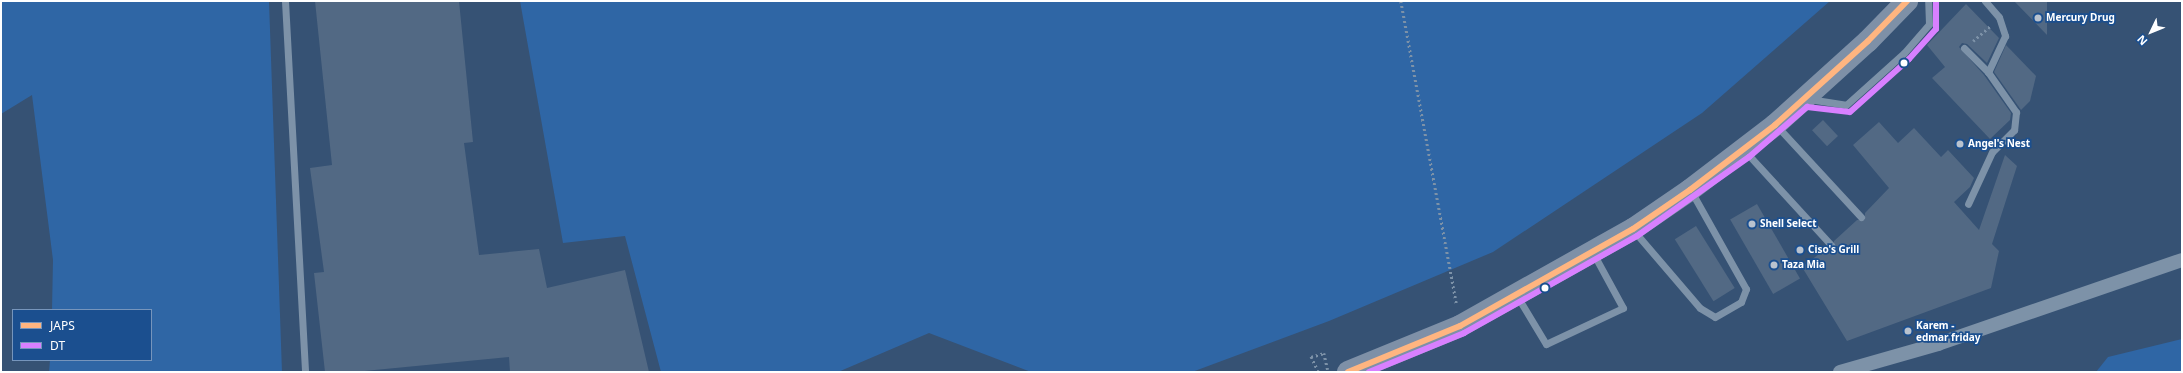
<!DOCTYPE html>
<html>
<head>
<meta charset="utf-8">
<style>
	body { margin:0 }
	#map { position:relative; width:2183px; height:373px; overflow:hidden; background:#365274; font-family:"Noto Sans",sans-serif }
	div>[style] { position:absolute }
	.green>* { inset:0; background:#2f66a5 }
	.building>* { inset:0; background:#526984; transform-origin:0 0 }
	.path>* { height:2.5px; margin-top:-1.25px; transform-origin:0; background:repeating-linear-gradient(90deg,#7d92a8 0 2px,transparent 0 5px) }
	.service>* { height:7px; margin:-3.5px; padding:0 3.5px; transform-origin:3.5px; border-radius:3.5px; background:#7d92a8 }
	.minor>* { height:14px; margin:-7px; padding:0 7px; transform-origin:7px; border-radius:7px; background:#7d92a8 }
	.trunk>* { height:22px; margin:-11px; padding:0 11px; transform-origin:11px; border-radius:11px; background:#7e90a7 }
	.bus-1>* { height:6px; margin:-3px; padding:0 3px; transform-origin:3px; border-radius:3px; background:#ffb580 }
	.bus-2>* { height:6px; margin:-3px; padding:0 3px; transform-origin:3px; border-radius:3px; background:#d880ff }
	.dots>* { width:11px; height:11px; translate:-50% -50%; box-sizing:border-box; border:2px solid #1b4f8f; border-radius:50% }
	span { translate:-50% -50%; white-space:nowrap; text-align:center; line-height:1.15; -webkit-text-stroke:3.5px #1b4f8f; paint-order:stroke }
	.poi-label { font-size:10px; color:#fff; font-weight:700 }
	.left { translate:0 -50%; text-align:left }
	.frame { position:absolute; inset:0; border:2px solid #fff; pointer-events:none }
	.legend { position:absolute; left:12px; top:309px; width:140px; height:52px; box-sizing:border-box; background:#1b4f8f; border:1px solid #7695bc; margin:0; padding:5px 7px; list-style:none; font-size:12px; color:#fff }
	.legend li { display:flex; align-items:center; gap:8px; height:20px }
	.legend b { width:20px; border:1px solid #7695bc }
	.north { position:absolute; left:2131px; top:12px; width:40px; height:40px; -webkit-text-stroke:3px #1b4f8f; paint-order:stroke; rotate:227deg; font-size:11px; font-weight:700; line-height:16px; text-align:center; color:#fff }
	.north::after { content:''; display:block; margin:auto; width:14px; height:18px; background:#fff; clip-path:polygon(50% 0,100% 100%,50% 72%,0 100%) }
</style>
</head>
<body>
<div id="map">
	<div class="green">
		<i style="clip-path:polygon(1px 1px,269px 1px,282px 372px,49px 372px,50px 360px,151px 360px,151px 310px,52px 310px,53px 260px,32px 95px,1px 114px)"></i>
		<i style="clip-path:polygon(520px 1px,1830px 1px,1702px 113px,1493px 252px,1329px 321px,1192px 372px,1031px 372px,929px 333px,838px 372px,661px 372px,625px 236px,563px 243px)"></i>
		<i style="clip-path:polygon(2182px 339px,2182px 372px,2096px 372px,2108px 357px)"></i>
	</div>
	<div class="building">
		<i style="clip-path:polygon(315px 1px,459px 1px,473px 142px,464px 143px,479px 255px,539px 249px,547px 288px,625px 270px,649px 372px,510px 372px,509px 357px,354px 372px,325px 372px,314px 273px,324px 272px,310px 168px,332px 165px)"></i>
		<i style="clip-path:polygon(2014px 1px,2047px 1px,2047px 35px)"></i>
		<i style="clip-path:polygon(1966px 4px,1999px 38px,1987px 63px,1967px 44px,1962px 43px,1959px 47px,1984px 75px,2011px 113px,2010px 120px,1990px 139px,1932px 78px,1945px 67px,1927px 45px)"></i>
		<i style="clip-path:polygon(2006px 45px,2036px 76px,2030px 101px,2021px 110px,1994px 72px)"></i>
		<i style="left:1823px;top:120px;width:22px;height:15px;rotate:47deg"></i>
		<i style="clip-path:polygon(1879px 122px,1898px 143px,1914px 128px,1941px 157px,1948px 150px,1974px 178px,1970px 187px,1954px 202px,1979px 230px,2005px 155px,2017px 166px,1992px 244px,1999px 251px,1991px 288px,1847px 341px,1802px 267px,1827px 248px,1834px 249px,1834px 241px,1857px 220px,1865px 220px,1865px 213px,1889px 188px,1853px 145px)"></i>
		<i style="left:1757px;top:204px;width:86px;height:31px;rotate:60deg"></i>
		<i style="left:1696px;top:226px;width:73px;height:25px;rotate:58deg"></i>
	</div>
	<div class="path">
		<i style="left:1401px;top:1px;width:309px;rotate:79.6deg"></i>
		<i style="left:1973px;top:41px;width:23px;rotate:-41deg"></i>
		<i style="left:1318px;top:372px;width:17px;rotate:-115deg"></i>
		<i style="left:1311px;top:357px;width:14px;rotate:-17deg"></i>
		<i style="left:1324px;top:353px;width:17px;rotate:77deg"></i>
	</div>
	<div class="service">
		<i style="left:285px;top:1px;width:372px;rotate:86.9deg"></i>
		<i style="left:1985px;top:1px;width:21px;rotate:49deg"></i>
		<i style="left:1999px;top:17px;width:20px;rotate:72deg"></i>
		<i style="left:2005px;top:36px;width:40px;rotate:115deg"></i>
		<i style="left:1964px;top:48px;width:34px;rotate:45deg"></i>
		<i style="left:1988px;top:72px;width:49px;rotate:55deg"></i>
		<i style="left:2016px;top:112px;width:18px;rotate:96deg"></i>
		<i style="left:2014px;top:130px;width:31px;rotate:135deg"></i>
		<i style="left:1992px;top:152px;width:57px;rotate:114.8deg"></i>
		<i style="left:1809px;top:99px;width:37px;rotate:9deg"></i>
		<i style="left:1846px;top:105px;width:78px;rotate:-41.9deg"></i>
		<i style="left:1904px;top:53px;width:38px;rotate:-49deg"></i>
		<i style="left:1929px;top:24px;width:23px;rotate:-92deg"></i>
		<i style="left:1777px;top:126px;width:124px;rotate:47.3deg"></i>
		<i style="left:1744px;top:150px;width:129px;rotate:47.5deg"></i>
		<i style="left:1634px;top:231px;width:101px;rotate:49.4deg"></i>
		<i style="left:1700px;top:308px;width:17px;rotate:31deg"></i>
		<i style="left:1715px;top:317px;width:30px;rotate:-30deg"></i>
		<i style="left:1741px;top:302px;width:14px;rotate:-69deg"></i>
		<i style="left:1746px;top:289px;width:112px;rotate:-119.3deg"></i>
		<i style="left:1517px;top:296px;width:56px;rotate:58.9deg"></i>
		<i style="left:1546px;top:344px;width:85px;rotate:-25.1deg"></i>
		<i style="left:1623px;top:308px;width:63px;rotate:-118.6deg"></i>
	</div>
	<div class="minor">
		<i style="left:1840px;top:372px;width:102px;rotate:-15.9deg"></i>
		<i style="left:1938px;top:344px;width:258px;rotate:-19deg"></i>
	</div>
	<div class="trunk">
		<i style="left:1348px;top:372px;width:121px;rotate:-22.3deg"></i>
		<i style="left:1460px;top:326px;width:198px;rotate:-29.3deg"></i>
		<i style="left:1633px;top:229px;width:69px;rotate:-34.4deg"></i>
		<i style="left:1690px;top:190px;width:107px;rotate:-37.4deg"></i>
		<i style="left:1775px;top:125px;width:125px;rotate:-42.1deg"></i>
		<i style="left:1868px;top:41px;width:56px;rotate:-45.7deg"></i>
	</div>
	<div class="bus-1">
		<i style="left:1348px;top:372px;width:121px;rotate:-22.3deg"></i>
		<i style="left:1460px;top:326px;width:198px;rotate:-29.3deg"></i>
		<i style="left:1633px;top:229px;width:69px;rotate:-34.4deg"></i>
		<i style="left:1690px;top:190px;width:107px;rotate:-37.4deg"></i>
		<i style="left:1775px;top:125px;width:125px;rotate:-42.1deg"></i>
		<i style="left:1868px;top:41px;width:56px;rotate:-45.7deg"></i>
	</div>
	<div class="bus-2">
		<i style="left:1369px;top:372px;width:103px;rotate:-22.3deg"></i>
		<i style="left:1464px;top:333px;width:198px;rotate:-29.3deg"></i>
		<i style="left:1637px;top:236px;width:137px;rotate:-35.2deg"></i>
		<i style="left:1749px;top:157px;width:77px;rotate:-40.8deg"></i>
		<i style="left:1807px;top:107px;width:43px;rotate:6.6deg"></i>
		<i style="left:1850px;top:112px;width:79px;rotate:-41.9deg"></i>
		<i style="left:1909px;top:59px;width:40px;rotate:-48deg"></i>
		<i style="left:1936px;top:29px;width:28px;rotate:-90deg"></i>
	</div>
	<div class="dots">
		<i style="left:2038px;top:18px;background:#b9c2ce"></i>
		<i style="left:1904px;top:63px;background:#fff"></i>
		<i style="left:1960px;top:144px;background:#b9c2ce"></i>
		<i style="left:1752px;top:224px;background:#b9c2ce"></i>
		<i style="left:1800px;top:250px;background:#b9c2ce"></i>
		<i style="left:1774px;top:265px;background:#b9c2ce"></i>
		<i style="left:1545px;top:288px;background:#fff"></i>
		<i style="left:1908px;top:331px;background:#b9c2ce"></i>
	</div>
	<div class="poi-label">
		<span class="left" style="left:2046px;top:18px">Mercury Drug</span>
		<span class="left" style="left:1968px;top:144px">Angel's Nest</span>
		<span class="left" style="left:1760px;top:224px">Shell Select</span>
		<span class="left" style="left:1808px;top:250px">Ciso's Grill</span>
		<span class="left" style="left:1782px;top:265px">Taza Mia</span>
		<span class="left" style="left:1916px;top:331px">Karem -<br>edmar friday</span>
	</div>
	<div class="frame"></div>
	<ul class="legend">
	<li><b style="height:5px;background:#ffb580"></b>JAPS</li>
	<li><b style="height:5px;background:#d880ff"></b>DT</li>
	</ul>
	<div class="north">N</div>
</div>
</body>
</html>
